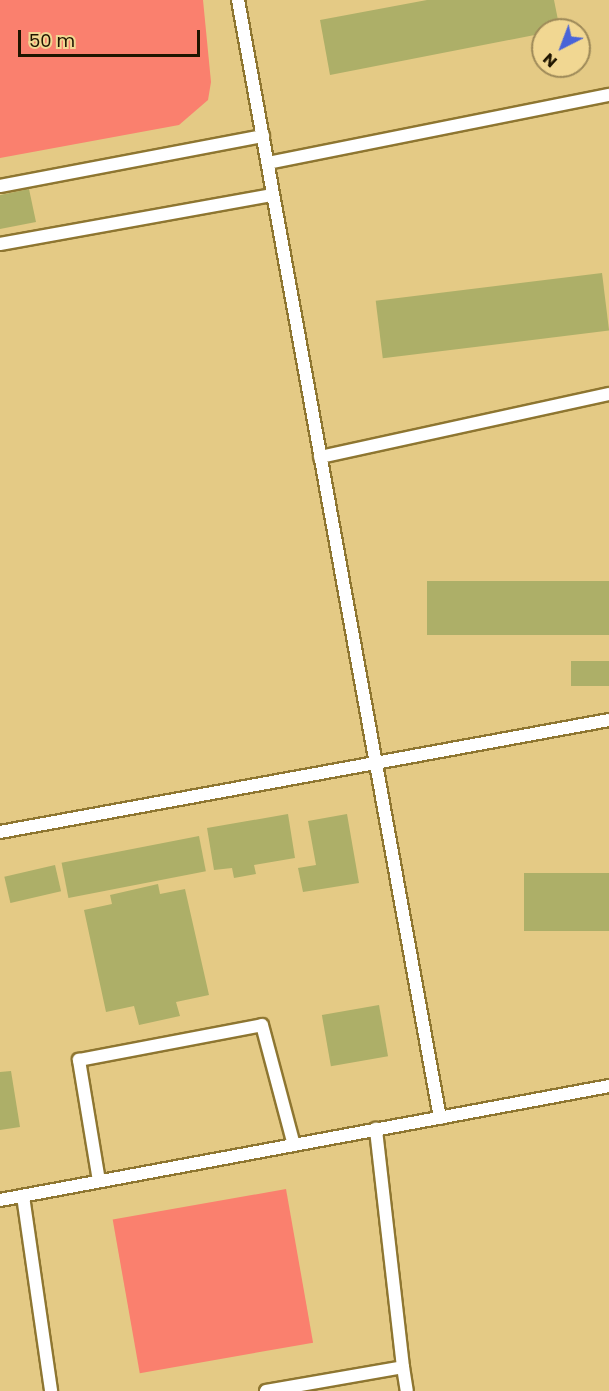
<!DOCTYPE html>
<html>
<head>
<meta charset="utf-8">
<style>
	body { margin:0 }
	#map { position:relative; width:609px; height:1391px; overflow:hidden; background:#e4ca85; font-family:Poppins,sans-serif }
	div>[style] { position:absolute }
	.green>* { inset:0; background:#fa806e; transform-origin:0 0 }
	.building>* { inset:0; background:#adaf68; transform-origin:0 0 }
	.roads { filter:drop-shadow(2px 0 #8e7631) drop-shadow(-2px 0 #8e7631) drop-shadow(0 2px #8e7631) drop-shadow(0 -2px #8e7631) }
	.service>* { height:12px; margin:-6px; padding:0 6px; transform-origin:6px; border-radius:6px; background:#fff }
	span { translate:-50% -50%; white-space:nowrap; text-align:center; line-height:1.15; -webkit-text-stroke:5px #f1d792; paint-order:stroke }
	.north { position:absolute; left:531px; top:18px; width:60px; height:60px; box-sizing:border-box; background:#f1d792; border:2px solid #9d8958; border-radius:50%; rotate:222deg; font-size:16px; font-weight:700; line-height:24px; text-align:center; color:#1f1500 }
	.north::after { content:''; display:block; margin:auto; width:21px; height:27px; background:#4964d8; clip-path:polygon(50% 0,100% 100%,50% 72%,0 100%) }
	.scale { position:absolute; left:18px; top:30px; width:182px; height:27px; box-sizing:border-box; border:3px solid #1f1500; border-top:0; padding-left:8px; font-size:18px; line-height:21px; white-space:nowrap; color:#1f1500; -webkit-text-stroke:4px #f1d792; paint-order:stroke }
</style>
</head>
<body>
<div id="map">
	<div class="green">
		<i style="clip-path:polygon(0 0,203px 0,211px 82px,208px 100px,179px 125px,0 158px)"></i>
		<i style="left:286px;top:1189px;width:156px;height:176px;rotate:80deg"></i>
	</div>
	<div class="building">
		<i style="clip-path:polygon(427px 0,554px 0,560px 30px,330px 75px,320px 20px)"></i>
		<i style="clip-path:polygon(29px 189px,36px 222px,0 229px,0 195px)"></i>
		<i style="left:602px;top:273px;width:58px;height:228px;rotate:83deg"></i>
		<i style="left:609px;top:581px;width:54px;height:182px;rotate:90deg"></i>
		<i style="left:609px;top:661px;width:25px;height:38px;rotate:90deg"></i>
		<i style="clip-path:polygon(288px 814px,295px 858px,254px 865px,256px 874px,234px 878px,232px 868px,214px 870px,207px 828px)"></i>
		<i style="clip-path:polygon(347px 814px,359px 883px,303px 892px,298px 868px,316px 865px,308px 821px)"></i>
		<i style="left:199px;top:836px;width:36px;height:140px;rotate:79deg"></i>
		<i style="left:55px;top:865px;width:27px;height:52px;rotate:77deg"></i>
		<i style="left:609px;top:873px;width:58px;height:85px;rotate:90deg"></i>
		<i style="clip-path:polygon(158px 884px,160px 894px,185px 889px,209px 995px,176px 1002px,180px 1016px,139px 1025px,134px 1006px,106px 1012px,84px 910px,112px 904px,110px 895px)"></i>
		<i style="left:379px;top:1005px;width:52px;height:58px;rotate:80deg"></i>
		<i style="clip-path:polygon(11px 1071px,20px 1127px,0 1130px,0 1072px)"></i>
	</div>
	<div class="roads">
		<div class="service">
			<i style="left:238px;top:0;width:1136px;rotate:79.76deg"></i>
			<i style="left:268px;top:163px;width:348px;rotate:-11.3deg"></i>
			<i style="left:0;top:186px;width:268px;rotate:-10.8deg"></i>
			<i style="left:0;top:244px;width:277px;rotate:-10.2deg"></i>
			<i style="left:320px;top:457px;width:296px;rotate:-12.3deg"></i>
			<i style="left:0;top:832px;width:619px;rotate:-10.42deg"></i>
			<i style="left:99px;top:1181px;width:123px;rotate:-99.4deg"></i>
			<i style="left:79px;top:1060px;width:186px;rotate:-10.8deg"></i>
			<i style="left:262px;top:1025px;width:124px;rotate:75.1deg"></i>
			<i style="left:23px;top:1196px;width:197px;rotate:81.8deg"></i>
			<i style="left:0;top:1200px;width:620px;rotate:-10.6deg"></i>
			<i style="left:403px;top:1367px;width:24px;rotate:81deg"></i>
			<i style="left:266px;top:1391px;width:139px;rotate:-9.9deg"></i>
			<i style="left:403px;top:1367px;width:240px;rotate:-96.5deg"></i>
		</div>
	</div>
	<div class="north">N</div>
	<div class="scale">50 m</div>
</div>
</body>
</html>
